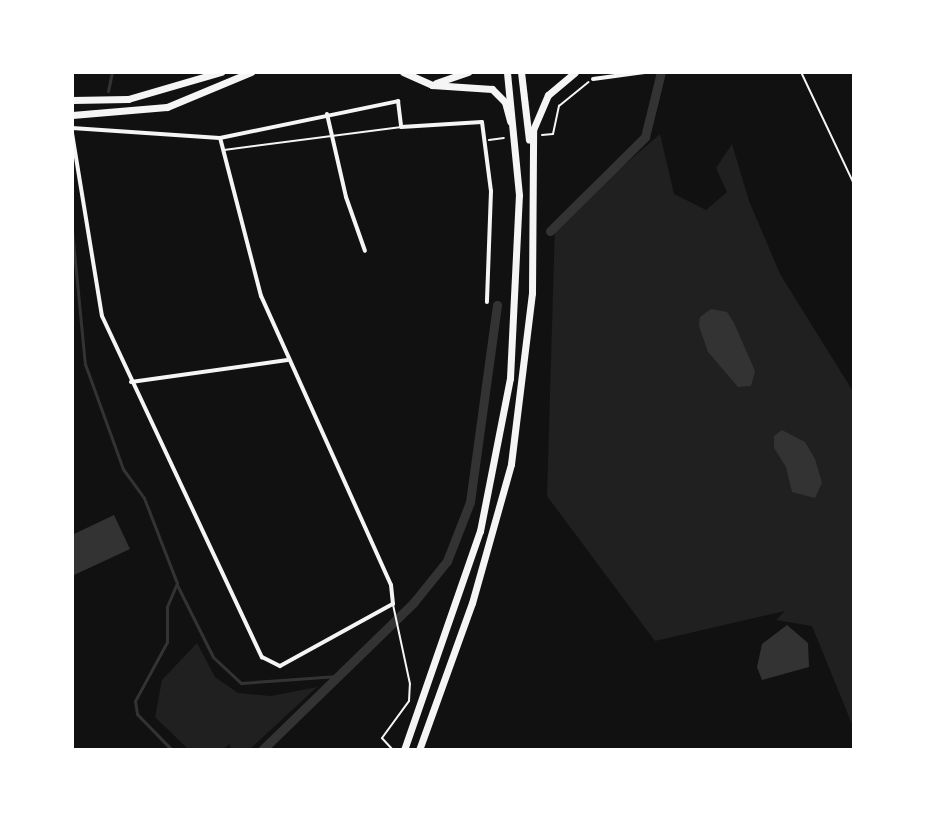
<!DOCTYPE html>
<html>
<head>
<meta charset="utf-8">
<style>
	body { margin:0 }
	#map { position:relative; width:926px; height:822px; overflow:hidden; background:#111; font-family:"Source Sans 3",sans-serif }
	div>[style] { position:absolute }
	.green>* { inset:0; background:#202020 }
	.water>* { inset:0; background:#333 }
	.stream>* { height:3px; margin:-1.5px; padding:0 1.5px; transform-origin:1.5px; border-radius:1.5px; background:#333 }
	.canal>* { height:9px; margin:-4.5px; padding:0 4.5px; transform-origin:4.5px; border-radius:4.5px; background:#333 }
	.path>* { height:2px; margin:-1px; padding:0 1px; transform-origin:1px; border-radius:1px; background:#f5f5f5 }
	.service>* { height:2px; margin:-1px; padding:0 1px; transform-origin:1px; border-radius:1px; background:#f5f5f5 }
	.minor>* { height:4px; margin:-2px; padding:0 2px; transform-origin:2px; border-radius:2px; background:#f5f5f5 }
	.trunk>* { height:7px; margin:-3.5px; padding:0 3.5px; transform-origin:3.5px; border-radius:3.5px; background:#f5f5f5 }
	span { translate:-50% -50%; white-space:nowrap; text-align:center; line-height:1.15; -webkit-text-stroke:7px #fff; paint-order:stroke }
	.frame { position:absolute; inset:0; border:74px solid #fff; pointer-events:none }
</style>
</head>
<body>
<div id="map">
	<div class="green">
		<i style="clip-path:polygon(660px 134px,674px 194px,706px 210px,727px 192px,716px 168px,732px 144px,749px 201px,780px 274px,854px 393px,854px 729px,812px 626px,776px 620px,785px 611px,655px 641px,547px 496px,555px 225px)"></i>
		<i style="clip-path:polygon(197px 643px,215px 677px,238px 693px,271px 696px,317px 687px,249px 750px,231px 750px,230px 744px,222px 750px,189px 750px,155px 717px,162px 680px)"></i>
	</div>
	<div class="water">
		<i style="clip-path:polygon(711px 309px,727px 312px,734px 323px,755px 371px,751px 386px,738px 387px,708px 352px,699px 326px,700px 317px)"></i>
		<i style="clip-path:polygon(782px 430px,805px 442px,815px 459px,822px 483px,815px 498px,792px 492px,786px 467px,774px 448px,774px 436px)"></i>
		<i style="clip-path:polygon(114px 515px,130px 549px,72px 576px,72px 535px)"></i>
		<i style="clip-path:polygon(787px 625px,808px 643px,809px 667px,762px 680px,757px 667px,762px 644px)"></i>
	</div>
	<div class="stream">
		<i style="left:108px;top:91px;width:19px;rotate:-78deg"></i>
		<i style="left:72px;top:230px;width:135px;rotate:84.5deg"></i>
		<i style="left:85px;top:364px;width:112px;rotate:70.1deg"></i>
		<i style="left:123px;top:469px;width:36px;rotate:54deg"></i>
		<i style="left:144px;top:498px;width:91px;rotate:68.8deg"></i>
		<i style="left:177px;top:583px;width:25px;rotate:113deg"></i>
		<i style="left:167px;top:606px;width:36px;rotate:90deg"></i>
		<i style="left:167px;top:642px;width:67px;rotate:118.5deg"></i>
		<i style="left:135px;top:701px;width:13px;rotate:81deg"></i>
		<i style="left:137px;top:714px;width:50px;rotate:45.8deg"></i>
		<i style="left:177px;top:585px;width:80px;rotate:63.4deg"></i>
		<i style="left:213px;top:657px;width:38px;rotate:43deg"></i>
		<i style="left:241px;top:683px;width:97px;rotate:-4.1deg"></i>
	</div>
	<div class="canal">
		<i style="left:550px;top:231px;width:134px;rotate:-44.7deg"></i>
		<i style="left:645px;top:137px;width:67px;rotate:-76.2deg"></i>
		<i style="left:262px;top:750px;width:212px;rotate:-44.2deg"></i>
		<i style="left:414px;top:602px;width:53px;rotate:-51.2deg"></i>
		<i style="left:447px;top:561px;width:63px;rotate:-68.7deg"></i>
		<i style="left:470px;top:502px;width:199px;rotate:-82.2deg"></i>
	</div>
	<div class="path">
		<i style="left:801px;top:72px;width:124px;rotate:64.7deg"></i>
		<i style="left:542px;top:135px;width:11px;rotate:-5deg"></i>
		<i style="left:553px;top:134px;width:29px;rotate:-78deg"></i>
		<i style="left:559px;top:106px;width:38px;rotate:-39deg"></i>
		<i style="left:489px;top:140px;width:15px;rotate:-8deg"></i>
	</div>
	<div class="service">
		<i style="left:224px;top:150px;width:177px;rotate:-7.4deg"></i>
		<i style="left:393px;top:750px;width:16px;rotate:-133deg"></i>
		<i style="left:382px;top:738px;width:46px;rotate:-53.9deg"></i>
		<i style="left:409px;top:701px;width:17px;rotate:-87deg"></i>
		<i style="left:410px;top:684px;width:81px;rotate:-102.1deg"></i>
	</div>
	<div class="minor">
		<i style="left:593px;top:79px;width:52px;rotate:-7.7deg"></i>
		<i style="left:327px;top:114px;width:85px;rotate:77.1deg"></i>
		<i style="left:346px;top:197px;width:57px;rotate:70.6deg"></i>
		<i style="left:72px;top:128px;width:148px;rotate:3.9deg"></i>
		<i style="left:220px;top:138px;width:182px;rotate:-11.7deg"></i>
		<i style="left:398px;top:101px;width:26px;rotate:83deg"></i>
		<i style="left:401px;top:127px;width:81px;rotate:-3.5deg"></i>
		<i style="left:482px;top:122px;width:70px;rotate:82.6deg"></i>
		<i style="left:491px;top:191px;width:111px;rotate:92.1deg"></i>
		<i style="left:72px;top:133px;width:185px;rotate:80.7deg"></i>
		<i style="left:102px;top:316px;width:377px;rotate:64.9deg"></i>
		<i style="left:262px;top:657px;width:20px;rotate:27deg"></i>
		<i style="left:280px;top:666px;width:129px;rotate:-28.8deg"></i>
		<i style="left:393px;top:604px;width:19px;rotate:-96deg"></i>
		<i style="left:391px;top:585px;width:317px;rotate:-114.2deg"></i>
		<i style="left:261px;top:296px;width:163px;rotate:-104.5deg"></i>
		<i style="left:131px;top:382px;width:158px;rotate:-8deg"></i>
	</div>
	<div class="trunk">
		<i style="left:403px;top:72px;width:32px;rotate:24deg"></i>
		<i style="left:432px;top:85px;width:60px;rotate:3.8deg"></i>
		<i style="left:492px;top:89px;width:18px;rotate:45deg"></i>
		<i style="left:505px;top:102px;width:20px;rotate:75deg"></i>
		<i style="left:521px;top:72px;width:68px;rotate:83.3deg"></i>
		<i style="left:436px;top:83px;width:34px;rotate:-19deg"></i>
		<i style="left:72px;top:100px;width:56px;rotate:-1deg"></i>
		<i style="left:128px;top:99px;width:97px;rotate:-16.2deg"></i>
		<i style="left:72px;top:115px;width:95px;rotate:-4.8deg"></i>
		<i style="left:167px;top:107px;width:91px;rotate:-22.6deg"></i>
		<i style="left:404px;top:750px;width:232px;rotate:-70.9deg"></i>
		<i style="left:480px;top:531px;width:156px;rotate:-78.9deg"></i>
		<i style="left:510px;top:378px;width:183px;rotate:-87.2deg"></i>
		<i style="left:519px;top:195px;width:124px;rotate:-95.6deg"></i>
		<i style="left:419px;top:750px;width:156px;rotate:-70.2deg"></i>
		<i style="left:472px;top:603px;width:144px;rotate:-74.3deg"></i>
		<i style="left:511px;top:464px;width:172px;rotate:-83deg"></i>
		<i style="left:532px;top:293px;width:163px;rotate:-89.6deg"></i>
		<i style="left:533px;top:130px;width:38px;rotate:-67deg"></i>
		<i style="left:548px;top:95px;width:35px;rotate:-40deg"></i>
	</div>
	<div class="frame"></div>
</div>
</body>
</html>
